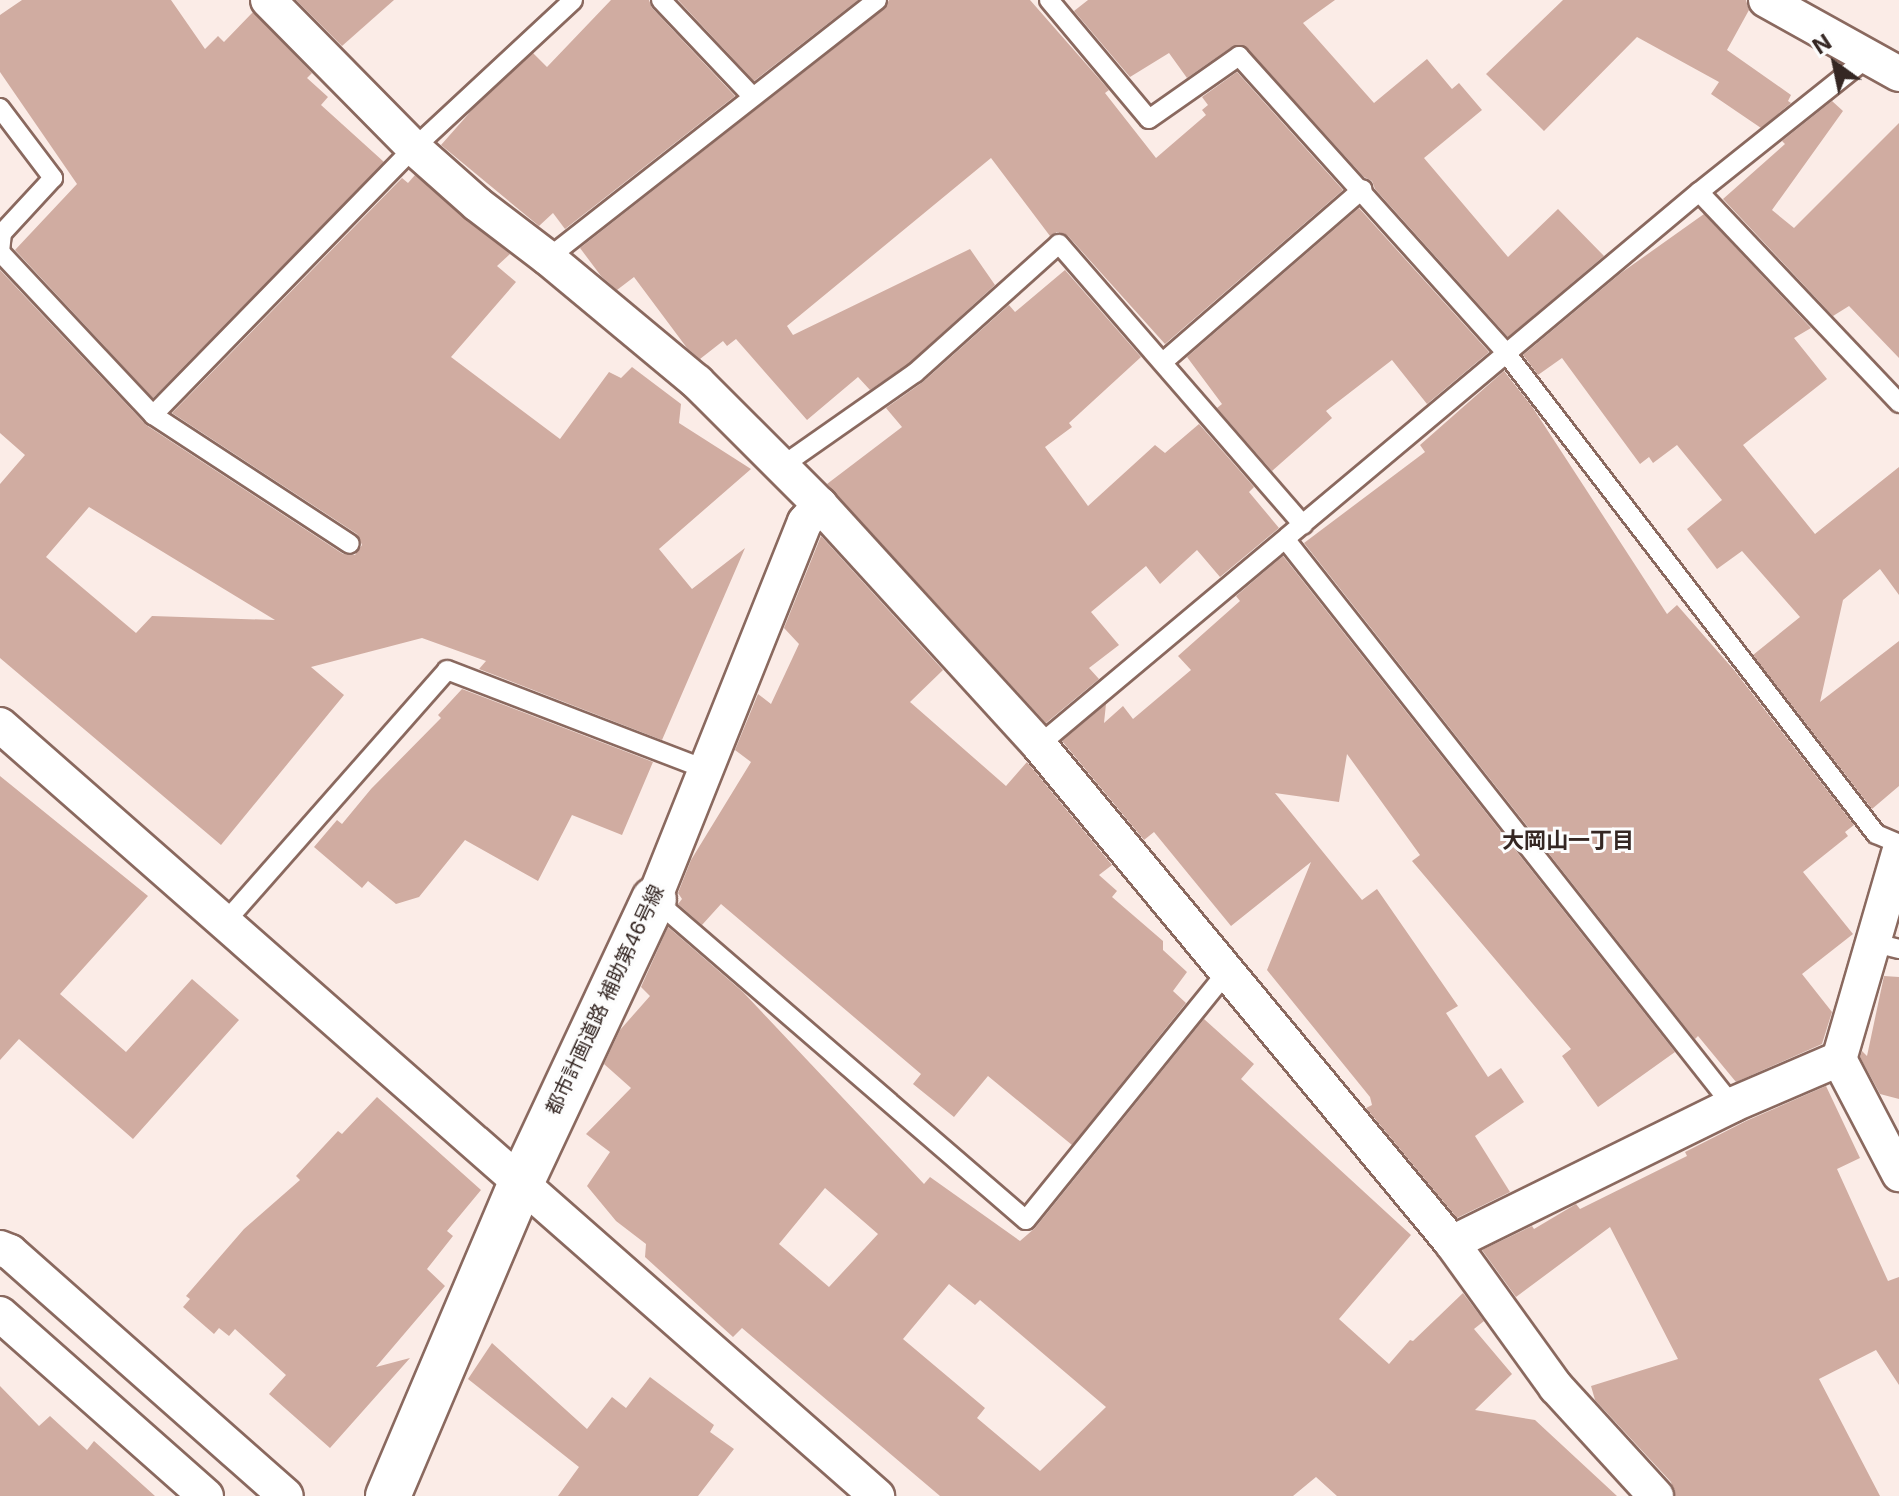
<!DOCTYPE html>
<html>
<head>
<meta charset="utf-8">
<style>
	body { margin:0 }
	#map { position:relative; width:1899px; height:1496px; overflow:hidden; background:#fbece7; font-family:Inter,"Noto Sans JP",sans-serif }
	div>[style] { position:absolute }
	.building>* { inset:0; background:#d0aca1 }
	.roads { filter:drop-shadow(2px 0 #8a695f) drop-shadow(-2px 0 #8a695f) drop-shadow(0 2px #8a695f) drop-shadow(0 -2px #8a695f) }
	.lane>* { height:18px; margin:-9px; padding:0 9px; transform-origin:9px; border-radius:9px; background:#fff }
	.street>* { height:34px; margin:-17px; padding:0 17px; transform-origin:17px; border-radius:17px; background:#fff }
	.secondary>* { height:44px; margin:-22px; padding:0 22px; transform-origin:22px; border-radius:22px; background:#fff }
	span { translate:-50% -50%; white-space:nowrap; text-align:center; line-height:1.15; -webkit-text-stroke:6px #fdfdfd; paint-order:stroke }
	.street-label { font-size:20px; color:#352723 }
	.neighbourhood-label { font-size:22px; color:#352723; font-weight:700 }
	.north { position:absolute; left:1795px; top:24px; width:80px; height:80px; -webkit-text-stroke:6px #fdfdfd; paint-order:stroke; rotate:327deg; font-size:22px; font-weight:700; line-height:32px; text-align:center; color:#352723 }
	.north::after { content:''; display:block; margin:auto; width:28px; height:36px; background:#352723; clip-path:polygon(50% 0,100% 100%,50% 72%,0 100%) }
</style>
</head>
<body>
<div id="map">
	<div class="building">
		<i style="clip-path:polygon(22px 0,171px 0,205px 49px,218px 36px,224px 42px,253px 12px,312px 73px,307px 78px,328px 97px,321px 105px,384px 162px,153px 398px,15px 250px,77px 184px,0 72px,0 15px)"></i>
		<i style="clip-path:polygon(296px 0,394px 0,342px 46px)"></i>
		<i style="clip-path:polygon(611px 0,649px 0,652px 8px,735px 96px,565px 229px,553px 213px,539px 226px,441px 145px,472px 110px,533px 53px,547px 67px)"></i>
		<i style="clip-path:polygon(678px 0,858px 0,754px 81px)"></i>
		<i style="clip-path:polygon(889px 0,1030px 0,1109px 90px,1105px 93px,1156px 158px,1206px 115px,1202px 110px,1208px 105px,1202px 97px,1237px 72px,1343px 190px,1165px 344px,1068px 236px,1057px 232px,1050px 236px,991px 158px,787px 326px,793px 335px,970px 249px,995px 285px,908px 364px,870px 390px,858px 377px,807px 420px,736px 339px,727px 346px,723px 341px,700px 359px,687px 348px,634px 277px,617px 290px,601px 276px,580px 248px,884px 9px)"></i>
		<i style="clip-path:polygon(1088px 0,1335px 0,1303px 23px,1374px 103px,1427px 59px,1452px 89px,1459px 83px,1482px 110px,1424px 158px,1508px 257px,1558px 209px,1604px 256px,1508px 337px,1375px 189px,1372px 181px,1364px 177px,1247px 48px,1233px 46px,1187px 78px,1169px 53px,1130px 77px,1074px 11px)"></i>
		<i style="clip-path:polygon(1563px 0,1746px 0,1749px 10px,1727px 50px,1791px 95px,1788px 101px,1791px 103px,1761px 128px,1711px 94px,1719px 82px,1637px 37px,1544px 131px,1486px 74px)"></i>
		<i style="clip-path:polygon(1832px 101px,1843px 111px,1772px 210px,1794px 228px,1899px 123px,1899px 358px,1849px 306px,1833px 316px,1723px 199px,1785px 144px,1782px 141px)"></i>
		<i style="clip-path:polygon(evenodd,415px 175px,510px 254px,497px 266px,516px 282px,451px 357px,560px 439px,609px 372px,621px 378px,632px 367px,681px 404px,679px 423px,751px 469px,659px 549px,692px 589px,745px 548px,662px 740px,479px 669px,486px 661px,422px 638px,311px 667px,344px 695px,221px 845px,0 658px,0 484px,25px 455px,0 433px,0 270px,146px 425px,343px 554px,355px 555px,362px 545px,357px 534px,172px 413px,402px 178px,408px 183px,415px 175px,89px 507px,275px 620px,152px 616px,136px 633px,46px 557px,89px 507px)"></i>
		<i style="clip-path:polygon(1359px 208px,1489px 352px,1427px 404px,1392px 360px,1326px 411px,1332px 418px,1272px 471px,1217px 408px,1222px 404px,1187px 357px)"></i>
		<i style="clip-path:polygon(1704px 214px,1811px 328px,1794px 338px,1827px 379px,1743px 445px,1815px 534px,1899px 467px,1899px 595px,1880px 569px,1843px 600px,1820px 702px,1899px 641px,1899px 786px,1872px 809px,1753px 655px,1800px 617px,1742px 551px,1717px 569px,1687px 529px,1722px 500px,1677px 445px,1653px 463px,1649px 457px,1640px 464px,1562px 358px,1538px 375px,1523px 355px,1621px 273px)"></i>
		<i style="clip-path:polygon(1065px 270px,1141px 357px,1069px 423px,1072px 427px,1045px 447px,1088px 506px,1155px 445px,1165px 453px,1199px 424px,1254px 487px,1249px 492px,1279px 528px,1220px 577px,1197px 550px,1160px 584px,1146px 566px,1091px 612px,1119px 645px,1089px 668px,1099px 679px,1046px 723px,827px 484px,902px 427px,886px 408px,923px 382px,1009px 305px,1015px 312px)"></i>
		<i style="clip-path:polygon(1504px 371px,1533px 408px,1667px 614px,1677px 605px,1734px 670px,1854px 825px,1845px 832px,1848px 836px,1803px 872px,1853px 934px,1802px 974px,1832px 1012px,1822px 1044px,1736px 1082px,1698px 1036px,1695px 1039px,1304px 543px,1425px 452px,1420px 445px)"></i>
		<i style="clip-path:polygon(821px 536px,943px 670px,910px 702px,1006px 786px,1027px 762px,1112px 865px,1099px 875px,1117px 891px,1112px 897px,1163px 941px,1163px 950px,1187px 972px,1173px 991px,1186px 1003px,1072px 1145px,988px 1076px,954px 1117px,913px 1084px,921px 1074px,721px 904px,702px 925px,678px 904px,682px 899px,678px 893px,691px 860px,751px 762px,735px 750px,758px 694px,771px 704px,799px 644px,784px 628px)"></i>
		<i style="clip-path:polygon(1283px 556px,1675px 1052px,1598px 1107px,1562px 1056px,1571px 1049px,1412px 861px,1420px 855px,1347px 754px,1339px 802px,1275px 793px,1362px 900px,1377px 889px,1458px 1006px,1446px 1013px,1488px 1077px,1501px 1068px,1524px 1102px,1475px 1136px,1510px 1192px,1457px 1218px,1366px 1108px,1372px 1105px,1370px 1097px,1267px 970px,1311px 862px,1231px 926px,1154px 832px,1144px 840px,1062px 741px,1106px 704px,1104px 723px,1123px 706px,1133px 719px,1191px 670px,1178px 656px,1240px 601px,1236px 596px)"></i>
		<i style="clip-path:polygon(462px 689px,653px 762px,622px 835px,572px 815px,538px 881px,465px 840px,419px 897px,396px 904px,368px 881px,362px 888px,314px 847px,337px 820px,342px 824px,371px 789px,441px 718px,438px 715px)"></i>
		<i style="clip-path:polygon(0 776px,148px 896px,60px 994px,126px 1052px,192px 979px,239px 1020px,133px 1139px,19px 1039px,0 1060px)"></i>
		<i style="clip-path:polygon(evenodd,668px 927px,743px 992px,924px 1184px,930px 1177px,1020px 1241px,1035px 1228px,1204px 1019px,1254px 1064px,1241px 1079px,1411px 1235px,1339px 1319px,1389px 1364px,1410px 1340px,1413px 1341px,1463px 1293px,1484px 1321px,1474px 1329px,1512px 1374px,1475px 1410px,1535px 1420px,1617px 1496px,1337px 1496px,1316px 1477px,1293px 1496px,940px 1496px,742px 1328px,733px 1337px,645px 1257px,646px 1244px,616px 1221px,587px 1186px,610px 1152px,586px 1134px,631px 1088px,604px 1064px,620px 1030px,650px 996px,641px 987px,668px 927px,825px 1188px,878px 1234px,829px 1287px,779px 1244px,825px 1188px,668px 927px,949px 1284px,975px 1305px,980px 1300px,1106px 1407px,1040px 1471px,977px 1418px,985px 1408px,903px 1339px,949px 1284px)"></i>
		<i style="clip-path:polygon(1884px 976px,1899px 977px,1899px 1099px,1880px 1094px,1860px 1057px,1862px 1051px,1867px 1056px)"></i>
		<i style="clip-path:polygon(1826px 1086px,1860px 1158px,1837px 1169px,1888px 1281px,1899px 1277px,1899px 1385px,1876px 1350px,1819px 1379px,1880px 1496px,1675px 1496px,1671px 1482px,1595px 1400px,1591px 1386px,1678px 1359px,1610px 1227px,1516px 1297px,1482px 1250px,1532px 1226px,1534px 1229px,1576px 1204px,1580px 1209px,1687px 1156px,1685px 1152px,1746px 1121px)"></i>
		<i style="clip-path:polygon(377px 1097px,481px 1190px,447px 1231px,453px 1236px,427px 1269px,445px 1286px,376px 1367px,410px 1358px,330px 1448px,269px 1394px,286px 1375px,235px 1329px,229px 1336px,219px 1328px,214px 1334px,183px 1307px,190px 1299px,186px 1296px,244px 1229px,300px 1180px,296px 1176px,338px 1131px,342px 1134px)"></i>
		<i style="clip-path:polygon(492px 1343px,587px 1429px,612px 1397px,626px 1408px,650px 1377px,714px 1425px,710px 1432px,734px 1449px,698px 1496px,558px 1496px,579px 1467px,468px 1379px)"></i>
		<i style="clip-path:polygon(0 1386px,39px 1426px,50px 1416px,87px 1450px,94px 1441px,155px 1496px,0 1496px)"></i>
	</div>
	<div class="roads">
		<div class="lane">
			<i style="left:661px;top:0;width:132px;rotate:46.5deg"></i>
			<i style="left:1049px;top:0;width:155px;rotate:50deg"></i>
			<i style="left:1149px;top:119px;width:110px;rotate:-35deg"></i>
			<i style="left:1239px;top:56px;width:399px;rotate:48deg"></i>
			<i style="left:1506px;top:353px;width:607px;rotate:52.43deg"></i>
			<i style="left:1876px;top:834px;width:25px;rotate:23deg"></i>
			<i style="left:0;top:108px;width:88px;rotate:52.9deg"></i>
			<i style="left:53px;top:178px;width:75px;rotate:132.8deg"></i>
			<i style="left:2px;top:233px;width:19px;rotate:96deg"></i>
			<i style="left:0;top:252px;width:224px;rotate:46.8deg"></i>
			<i style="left:153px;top:415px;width:235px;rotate:33.2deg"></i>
			<i style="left:1699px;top:192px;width:291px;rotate:46.5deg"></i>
			<i style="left:548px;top:258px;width:418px;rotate:-38.1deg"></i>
			<i style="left:1163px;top:362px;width:264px;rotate:-40.9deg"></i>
			<i style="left:153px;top:415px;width:373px;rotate:-45.7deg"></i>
			<i style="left:414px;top:148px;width:217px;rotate:-42.9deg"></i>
			<i style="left:782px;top:466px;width:162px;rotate:-35deg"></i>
			<i style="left:915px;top:373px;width:193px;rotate:-41.9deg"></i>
			<i style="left:1059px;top:244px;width:372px;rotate:49deg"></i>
			<i style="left:1286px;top:540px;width:720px;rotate:51.71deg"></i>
			<i style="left:1039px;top:745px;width:861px;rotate:-39.96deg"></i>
			<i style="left:1699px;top:192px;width:215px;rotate:-38.6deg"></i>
			<i style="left:654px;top:899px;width:491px;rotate:40.8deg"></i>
			<i style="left:1026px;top:1220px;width:319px;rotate:-51deg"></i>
			<i style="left:226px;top:921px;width:334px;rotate:-48.6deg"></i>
			<i style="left:447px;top:670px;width:276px;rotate:21deg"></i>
			<i style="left:1871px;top:942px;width:29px;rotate:14deg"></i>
		</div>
		<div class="street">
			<i style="left:268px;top:0;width:208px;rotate:45.4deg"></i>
			<i style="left:414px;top:148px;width:84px;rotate:41.6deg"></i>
			<i style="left:477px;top:204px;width:89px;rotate:37.3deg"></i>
			<i style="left:548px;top:258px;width:194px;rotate:39.8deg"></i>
			<i style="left:697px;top:382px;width:174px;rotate:45deg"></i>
			<i style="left:820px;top:505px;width:325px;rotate:47.6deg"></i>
			<i style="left:1039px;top:745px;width:647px;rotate:50.33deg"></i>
			<i style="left:1452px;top:1243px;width:178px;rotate:54.2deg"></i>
			<i style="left:1556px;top:1387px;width:148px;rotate:47.5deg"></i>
			<i style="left:1766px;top:0;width:152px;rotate:29.1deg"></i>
			<i style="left:0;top:725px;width:1168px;rotate:41.32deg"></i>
			<i style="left:1899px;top:853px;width:215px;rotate:106.2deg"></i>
			<i style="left:1839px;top:1059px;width:130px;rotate:62.4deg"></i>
			<i style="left:654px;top:899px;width:406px;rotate:-68.2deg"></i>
			<i style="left:805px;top:522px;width:23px;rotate:-49deg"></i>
			<i style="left:1452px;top:1243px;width:312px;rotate:-26.2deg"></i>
			<i style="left:1732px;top:1105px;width:116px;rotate:-23.3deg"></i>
			<i style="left:0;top:1248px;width:11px;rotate:22deg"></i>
			<i style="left:10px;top:1252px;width:368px;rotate:41.5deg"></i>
			<i style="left:0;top:1314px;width:275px;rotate:41.5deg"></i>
		</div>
		<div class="secondary">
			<i style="left:388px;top:1496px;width:342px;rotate:-67deg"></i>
			<i style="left:522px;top:1181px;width:311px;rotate:-64.9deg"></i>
		</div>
	</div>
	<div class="street-label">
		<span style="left:605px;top:1000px;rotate:-65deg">都市計画道路 補助第46号線</span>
	</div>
	<div class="neighbourhood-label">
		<span style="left:1568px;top:841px">大岡山一丁目</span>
	</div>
	<div class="north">N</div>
</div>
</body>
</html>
